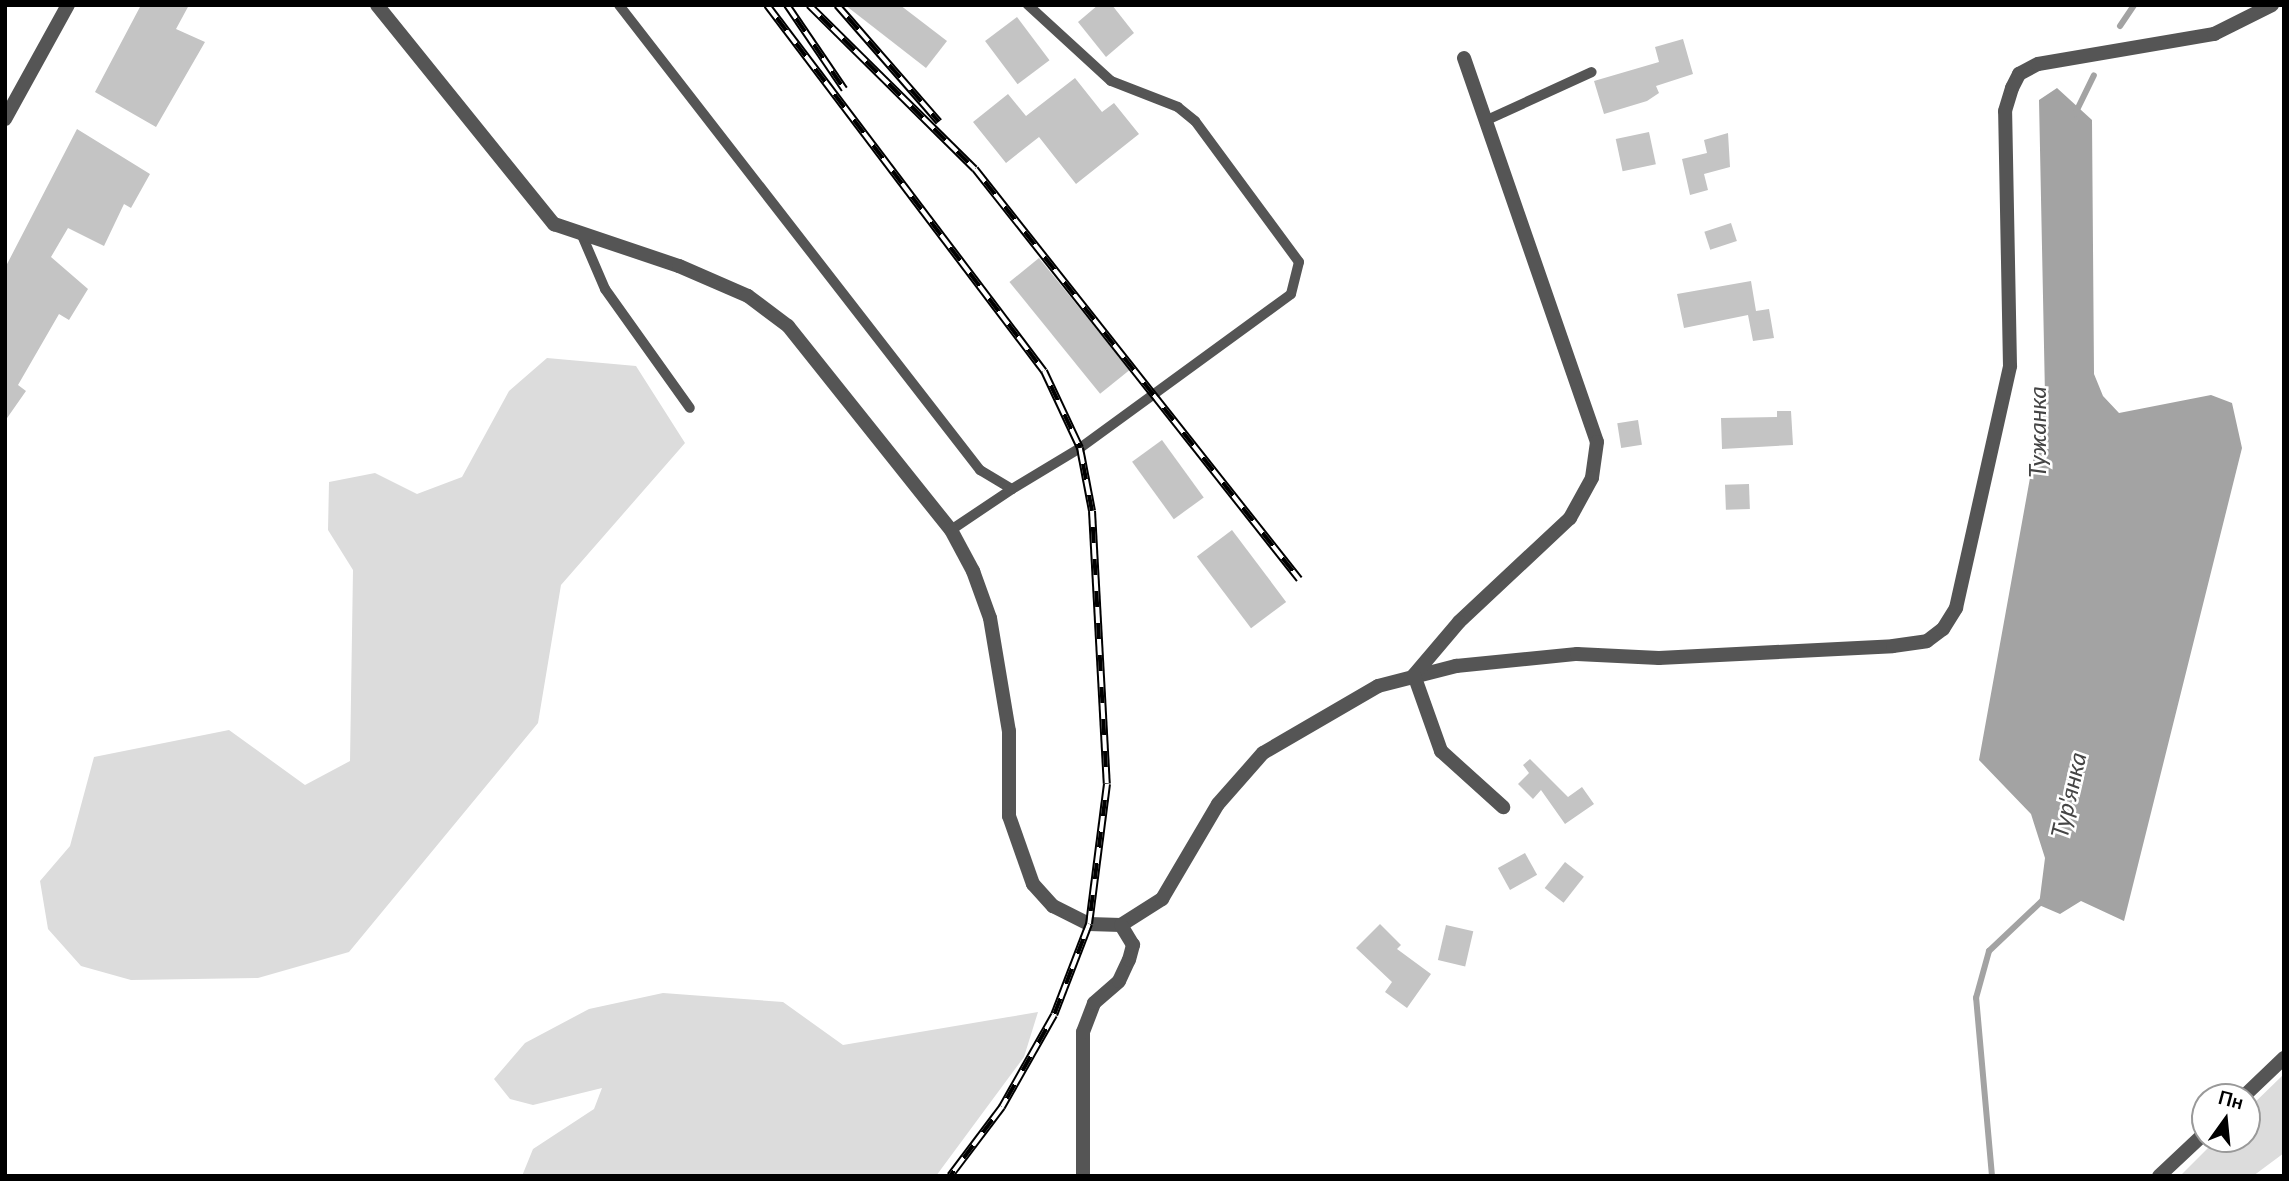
<!DOCTYPE html>
<html>
<head>
<meta charset="utf-8">
<style>
	body { margin:0 }
	#map { position:relative; width:2289px; height:1181px; overflow:hidden; background:#fff; font-family:Lato,sans-serif }
	div>[style] { position:absolute }
	.green>* { inset:0; background:#dcdcdc }
	.water>* { inset:0; background:#a3a3a3 }
	.stream>* { height:6px; margin:-3px; padding:0 3px; transform-origin:3px; border-radius:3px; background:#a3a3a3 }
	.building>* { inset:0; background:#c4c4c4; transform-origin:0 0 }
	.lane>* { height:10px; margin:-5px; padding:0 5px; transform-origin:5px; border-radius:5px; background:#555 }
	.street>* { height:14px; margin:-7px; padding:0 7px; transform-origin:7px; border-radius:7px; background:#555 }
	.rail>* { height:8px; margin-top:-4px; transform-origin:0; background:repeating-linear-gradient(90deg,#fff 0 16px,#000 0 32px); box-sizing:border-box; border-block:2px solid #000 }
	span { translate:-50% -50%; white-space:nowrap; text-align:center; line-height:1.15; -webkit-text-stroke:5px #fff; paint-order:stroke }
	.water-label { font-size:24px; color:#444; font-style:italic }
	.frame { position:absolute; inset:0; border:7px solid #000; pointer-events:none }
	.north { position:absolute; left:2191px; top:1083px; width:70px; height:70px; box-sizing:border-box; background:#fff; border:2px solid #999; border-radius:50%; rotate:15deg; font-size:19px; font-weight:700; line-height:28px; text-align:center; color:#000 }
	.north::after { content:''; display:block; margin:auto; width:24px; height:32px; background:#000; clip-path:polygon(50% 0,100% 100%,50% 72%,0 100%) }
</style>
</head>
<body>
<div id="map">
	<div class="green">
		<i style="clip-path:polygon(547px 358px,636px 366px,685px 443px,561px 585px,538px 723px,349px 952px,258px 978px,131px 980px,81px 966px,48px 929px,40px 881px,70px 846px,94px 757px,229px 730px,305px 785px,350px 761px,353px 570px,328px 530px,329px 482px,375px 473px,417px 494px,462px 477px,509px 391px)"></i>
		<i style="clip-path:polygon(663px 993px,783px 1002px,843px 1045px,1038px 1012px,1024px 1057px,936px 1176px,522px 1176px,533px 1149px,594px 1109px,602px 1088px,533px 1105px,510px 1099px,494px 1079px,525px 1043px,589px 1009px)"></i>
		<i style="clip-path:polygon(2284px 1074px,2284px 1153px,2253px 1176px,2180px 1176px,2217px 1139px,2247px 1139px,2247px 1110px)"></i>
	</div>
	<div class="water">
		<i style="clip-path:polygon(2057px 88px,2092px 120px,2094px 374px,2103px 396px,2119px 413px,2211px 395px,2232px 403px,2242px 448px,2124px 921px,2081px 901px,2060px 914px,2039px 905px,2045px 858px,2031px 814px,1979px 760px,2045px 395px,2039px 100px)"></i>
	</div>
	<div class="stream">
		<i style="left:2120px;top:26px;width:25px;rotate:-56deg"></i>
		<i style="left:2075px;top:114px;width:43px;rotate:-64deg"></i>
		<i style="left:1992px;top:1176px;width:179px;rotate:-95.1deg"></i>
		<i style="left:1976px;top:998px;width:49px;rotate:-74.5deg"></i>
		<i style="left:1989px;top:951px;width:76px;rotate:-43.4deg"></i>
	</div>
	<div class="building">
		<i style="clip-path:polygon(141px 5px,189px 5px,176px 29px,205px 42px,156px 127px,95px 92px)"></i>
		<i style="clip-path:polygon(845px 5px,900px 5px,947px 41px,926px 68px)"></i>
		<i style="clip-path:polygon(1098px 5px,1112px 5px,1134px 33px,1106px 57px,1078px 22px)"></i>
		<i style="left:1017px;top:17px;width:54px;height:40px;rotate:53deg"></i>
		<i style="clip-path:polygon(1683px 39px,1693px 74px,1656px 86px,1659px 93px,1647px 101px,1604px 114px,1594px 81px,1659px 62px,1655px 47px)"></i>
		<i style="clip-path:polygon(1075px 78px,1102px 112px,1114px 103px,1139px 134px,1076px 184px,1039px 137px,1006px 163px,973px 122px,1008px 94px,1026px 116px)"></i>
		<i style="clip-path:polygon(77px 129px,150px 174px,131px 208px,124px 204px,104px 246px,68px 228px,51px 257px,88px 289px,69px 320px,59px 314px,18px 385px,26px 391px,5px 421px,5px 268px)"></i>
		<i style="left:1649px;top:132px;width:33px;height:34px;rotate:78deg"></i>
		<i style="clip-path:polygon(1728px 133px,1730px 167px,1704px 174px,1708px 190px,1690px 195px,1682px 159px,1707px 153px,1704px 140px)"></i>
		<i style="left:1731px;top:223px;width:19px;height:28px;rotate:72deg"></i>
		<i style="left:1039px;top:258px;width:144px;height:38px;rotate:51deg"></i>
		<i style="clip-path:polygon(1751px 281px,1756px 311px,1769px 309px,1774px 338px,1753px 341px,1748px 315px,1684px 328px,1677px 294px)"></i>
		<i style="clip-path:polygon(1777px 411px,1791px 411px,1793px 445px,1722px 449px,1721px 418px,1777px 417px)"></i>
		<i style="left:1638px;top:420px;width:25px;height:21px;rotate:81deg"></i>
		<i style="left:1162px;top:440px;width:71px;height:37px;rotate:54deg"></i>
		<i style="left:1749px;top:484px;width:25px;height:24px;rotate:88deg"></i>
		<i style="left:1232px;top:530px;width:90px;height:44px;rotate:53deg"></i>
		<i style="clip-path:polygon(1530px 759px,1568px 797px,1582px 787px,1594px 804px,1565px 824px,1541px 790px,1533px 799px,1518px 784px,1529px 773px,1523px 765px)"></i>
		<i style="left:1525px;top:853px;width:25px;height:31px;rotate:61deg"></i>
		<i style="left:1565px;top:862px;width:24px;height:33px;rotate:38deg"></i>
		<i style="clip-path:polygon(1380px 924px,1401px 945px,1397px 949px,1431px 974px,1407px 1008px,1385px 992px,1392px 982px,1356px 948px)"></i>
		<i style="left:1446px;top:925px;width:28px;height:36px;rotate:13deg"></i>
	</div>
	<div class="lane">
		<i style="left:619px;top:5px;width:589px;rotate:52.18deg"></i>
		<i style="left:980px;top:470px;width:37px;rotate:31deg"></i>
		<i style="left:1012px;top:489px;width:79px;rotate:-31.1deg"></i>
		<i style="left:1080px;top:448px;width:261px;rotate:-36.1deg"></i>
		<i style="left:1291px;top:294px;width:33px;rotate:-76deg"></i>
		<i style="left:1299px;top:262px;width:175px;rotate:-126.4deg"></i>
		<i style="left:1195px;top:121px;width:22px;rotate:-141deg"></i>
		<i style="left:1178px;top:107px;width:72px;rotate:-158.8deg"></i>
		<i style="left:1111px;top:81px;width:113px;rotate:-137.5deg"></i>
		<i style="left:1487px;top:120px;width:115px;rotate:-24.6deg"></i>
		<i style="left:581px;top:233px;width:61px;rotate:66.8deg"></i>
		<i style="left:605px;top:289px;width:146px;rotate:54.5deg"></i>
		<i style="left:951px;top:530px;width:73px;rotate:-33.9deg"></i>
	</div>
	<div class="street">
		<i style="left:377px;top:5px;width:282px;rotate:51.1deg"></i>
		<i style="left:554px;top:224px;width:132px;rotate:18.6deg"></i>
		<i style="left:679px;top:266px;width:75px;rotate:23.5deg"></i>
		<i style="left:748px;top:296px;width:50px;rotate:36.9deg"></i>
		<i style="left:788px;top:326px;width:261px;rotate:51.4deg"></i>
		<i style="left:951px;top:530px;width:47px;rotate:61.8deg"></i>
		<i style="left:973px;top:571px;width:50px;rotate:70.1deg"></i>
		<i style="left:990px;top:618px;width:115px;rotate:80.5deg"></i>
		<i style="left:1009px;top:731px;width:85px;rotate:90deg"></i>
		<i style="left:1009px;top:816px;width:72px;rotate:70.6deg"></i>
		<i style="left:1033px;top:884px;width:30px;rotate:48deg"></i>
		<i style="left:1053px;top:906px;width:40px;rotate:26.6deg"></i>
		<i style="left:1089px;top:924px;width:32px;rotate:2deg"></i>
		<i style="left:1121px;top:925px;width:49px;rotate:-32.4deg"></i>
		<i style="left:1162px;top:899px;width:110px;rotate:-59.5deg"></i>
		<i style="left:1218px;top:804px;width:68px;rotate:-48.6deg"></i>
		<i style="left:1263px;top:753px;width:133px;rotate:-30.2deg"></i>
		<i style="left:1378px;top:686px;width:81px;rotate:-14.4deg"></i>
		<i style="left:1456px;top:666px;width:122px;rotate:-5.7deg"></i>
		<i style="left:1577px;top:654px;width:82px;rotate:2.8deg"></i>
		<i style="left:1659px;top:658px;width:234px;rotate:-2.9deg"></i>
		<i style="left:1893px;top:646px;width:34px;rotate:-8deg"></i>
		<i style="left:1927px;top:641px;width:20px;rotate:-37deg"></i>
		<i style="left:1943px;top:629px;width:25px;rotate:-58deg"></i>
		<i style="left:1956px;top:608px;width:248px;rotate:-77.4deg"></i>
		<i style="left:2010px;top:366px;width:255px;rotate:-91.1deg"></i>
		<i style="left:2005px;top:111px;width:24px;rotate:-73deg"></i>
		<i style="left:2012px;top:88px;width:16px;rotate:-63deg"></i>
		<i style="left:2019px;top:74px;width:21px;rotate:-28deg"></i>
		<i style="left:2038px;top:64px;width:179px;rotate:-9.7deg"></i>
		<i style="left:2214px;top:34px;width:65px;rotate:-26.6deg"></i>
		<i style="left:1464px;top:58px;width:406px;rotate:70.9deg"></i>
		<i style="left:1597px;top:442px;width:36px;rotate:98deg"></i>
		<i style="left:1592px;top:478px;width:46px;rotate:118.8deg"></i>
		<i style="left:1570px;top:518px;width:152px;rotate:136.9deg"></i>
		<i style="left:1459px;top:622px;width:70px;rotate:130.3deg"></i>
		<i style="left:1414px;top:675px;width:81px;rotate:70.4deg"></i>
		<i style="left:1441px;top:751px;width:84px;rotate:42.1deg"></i>
		<i style="left:5px;top:119px;width:130px;rotate:-61.1deg"></i>
		<i style="left:2243px;top:1097px;width:57px;rotate:-43.6deg"></i>
		<i style="left:1083px;top:1176px;width:144px;rotate:-90deg"></i>
		<i style="left:1083px;top:1032px;width:31px;rotate:-69deg"></i>
		<i style="left:1094px;top:1003px;width:33px;rotate:-41deg"></i>
		<i style="left:1119px;top:981px;width:23px;rotate:-65deg"></i>
		<i style="left:1129px;top:960px;width:16px;rotate:-75deg"></i>
		<i style="left:1133px;top:945px;width:23px;rotate:-121deg"></i>
		<i style="left:2159px;top:1176px;width:63px;rotate:-43.1deg"></i>
	</div>
	<div class="rail">
		<i style="left:767px;top:5px;width:459px;rotate:52.9deg"></i>
		<i style="left:1044px;top:371px;width:85px;rotate:64.9deg"></i>
		<i style="left:1080px;top:448px;width:64px;rotate:79.2deg"></i>
		<i style="left:1092px;top:511px;width:273px;rotate:86.9deg"></i>
		<i style="left:1107px;top:784px;width:141px;rotate:97.3deg"></i>
		<i style="left:1089px;top:924px;width:97px;rotate:111deg"></i>
		<i style="left:1054px;top:1015px;width:106px;rotate:119.5deg"></i>
		<i style="left:1002px;top:1107px;width:86px;rotate:127deg"></i>
		<i style="left:787px;top:5px;width:102px;rotate:55.8deg"></i>
		<i style="left:809px;top:5px;width:233px;rotate:44.7deg"></i>
		<i style="left:975px;top:169px;width:523px;rotate:51.68deg"></i>
		<i style="left:837px;top:5px;width:155px;rotate:48.9deg"></i>
	</div>
	<div class="water-label">
		<span style="left:2037px;top:432px;rotate:-90deg">Тужанка</span>
		<span style="left:2068px;top:795px;rotate:-77deg">Тур'янка</span>
	</div>
	<div class="frame"></div>
	<div class="north">Пн</div>
</div>
</body>
</html>
